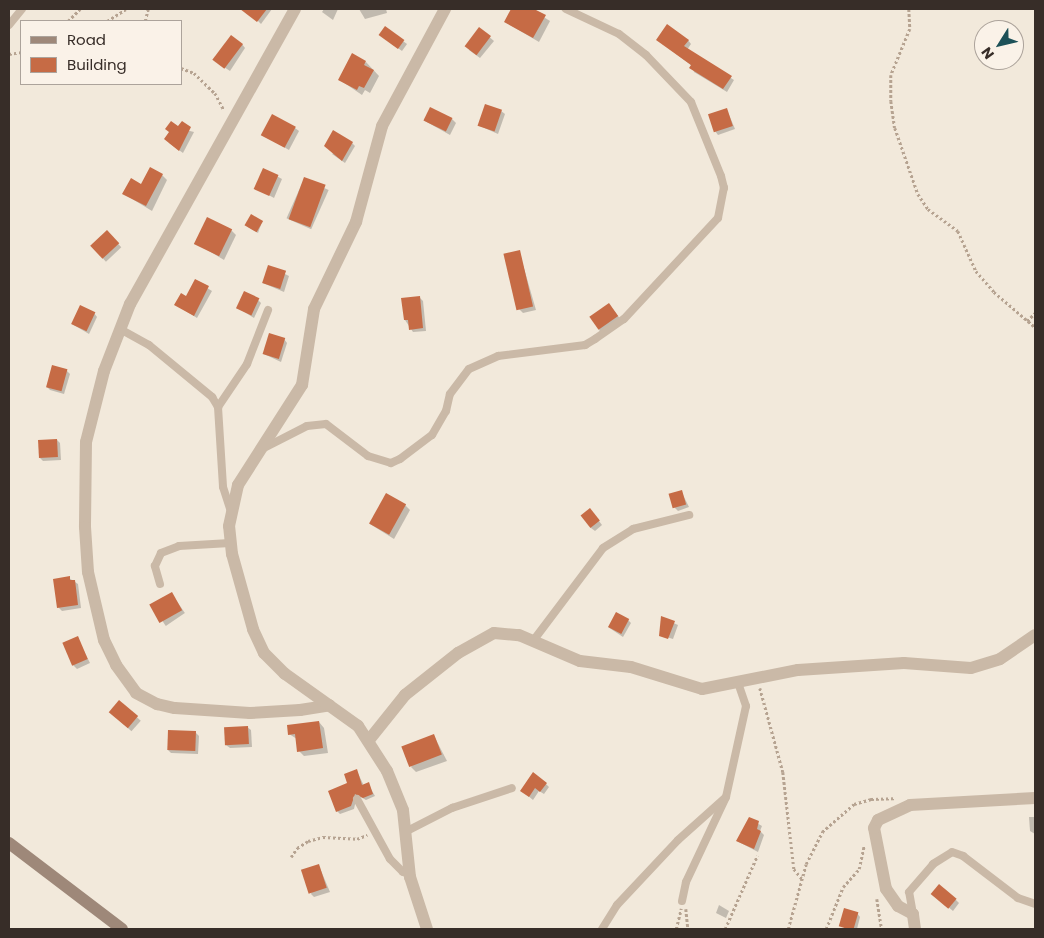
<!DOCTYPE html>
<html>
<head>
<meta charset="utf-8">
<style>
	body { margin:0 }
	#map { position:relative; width:1044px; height:938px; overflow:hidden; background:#f2e9db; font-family:Poppins,sans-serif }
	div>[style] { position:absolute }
	.shadow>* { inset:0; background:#0003; transform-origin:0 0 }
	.building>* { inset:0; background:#c66b45; transform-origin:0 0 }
	.path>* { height:2.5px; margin-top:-1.25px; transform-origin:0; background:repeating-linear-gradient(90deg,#b6a391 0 2.5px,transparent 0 5px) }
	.lane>* { height:8px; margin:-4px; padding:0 4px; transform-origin:4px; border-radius:4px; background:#cab9a7 }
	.street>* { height:12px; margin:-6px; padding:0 6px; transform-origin:6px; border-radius:6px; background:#cab9a7 }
	.secondary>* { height:12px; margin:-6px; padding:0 6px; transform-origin:6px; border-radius:6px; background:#9e8879 }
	span { translate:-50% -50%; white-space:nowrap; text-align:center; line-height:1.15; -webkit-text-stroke:4px #faf2e8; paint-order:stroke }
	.frame { position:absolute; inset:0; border:10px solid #372d28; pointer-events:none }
	.legend { position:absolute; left:20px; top:20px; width:162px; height:65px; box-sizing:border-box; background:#faf2e8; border:1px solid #aca39b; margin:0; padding:6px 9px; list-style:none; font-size:15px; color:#372d28 }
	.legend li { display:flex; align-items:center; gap:10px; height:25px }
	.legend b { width:25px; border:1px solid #aca39b }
	.north { position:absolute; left:974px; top:20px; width:50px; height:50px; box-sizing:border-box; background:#faf2e8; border:1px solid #aca39b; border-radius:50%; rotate:234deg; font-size:14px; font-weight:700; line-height:20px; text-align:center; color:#372d28 }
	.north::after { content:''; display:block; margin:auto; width:18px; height:22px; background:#1d5158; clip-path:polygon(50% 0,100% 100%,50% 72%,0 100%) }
</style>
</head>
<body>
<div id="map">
	<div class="shadow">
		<i style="clip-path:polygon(246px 9px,272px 9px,261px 24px)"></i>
		<i style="clip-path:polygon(324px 9px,338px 9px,333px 20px,322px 12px)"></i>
		<i style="clip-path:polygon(359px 9px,386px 9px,387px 13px,365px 19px)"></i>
		<i style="clip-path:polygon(512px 9px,531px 9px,550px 21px,539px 42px,505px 22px)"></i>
		<i style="clip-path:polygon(385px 28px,407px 44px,402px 51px,384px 38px)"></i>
		<i style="clip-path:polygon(480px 29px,494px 41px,480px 58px,469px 50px)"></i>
		<i style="clip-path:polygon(658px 40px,688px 40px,691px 44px,687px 50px,734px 80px,727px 92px,694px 72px,692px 66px)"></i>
		<i style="clip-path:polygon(242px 44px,245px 48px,230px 71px,218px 63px)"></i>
		<i style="clip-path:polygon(366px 62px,379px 76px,370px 93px,365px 90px,362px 95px,340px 80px)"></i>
		<i style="clip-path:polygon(727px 110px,735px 129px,718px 135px,715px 131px)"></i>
		<i style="clip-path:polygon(501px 111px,505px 114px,498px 134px,480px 126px)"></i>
		<i style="clip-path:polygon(452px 119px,456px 123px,450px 135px,425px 121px)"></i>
		<i style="clip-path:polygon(178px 128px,194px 132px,183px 153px,169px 143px)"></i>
		<i style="clip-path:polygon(295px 128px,299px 131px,289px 150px,263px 135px)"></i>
		<i style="clip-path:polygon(352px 143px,355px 146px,345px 163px,332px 154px)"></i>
		<i style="clip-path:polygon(264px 169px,282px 179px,274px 198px,256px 188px)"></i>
		<i style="clip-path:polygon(162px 175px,167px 180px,152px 211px,124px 194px)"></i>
		<i style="left:304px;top:179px;width:27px;height:43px;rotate:24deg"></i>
		<i style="clip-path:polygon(262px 222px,258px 233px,248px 227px)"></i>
		<i style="clip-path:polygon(231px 230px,236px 235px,224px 260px,196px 243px)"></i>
		<i style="left:107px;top:232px;width:21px;height:21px;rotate:47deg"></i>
		<i style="clip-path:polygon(519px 251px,536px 310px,523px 313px,519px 309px)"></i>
		<i style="clip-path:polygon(269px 266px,289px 276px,284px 292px,263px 283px)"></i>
		<i style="clip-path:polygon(196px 281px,212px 291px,197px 318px,176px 305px,187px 298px)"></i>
		<i style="clip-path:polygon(419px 297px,423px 301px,426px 331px,413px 332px,405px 320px)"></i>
		<i style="clip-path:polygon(258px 300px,261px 303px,254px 318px,238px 308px)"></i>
		<i style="clip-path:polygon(609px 304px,621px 320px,602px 333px,599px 330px)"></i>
		<i style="clip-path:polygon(94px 313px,97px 317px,89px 334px,72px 324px)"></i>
		<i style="clip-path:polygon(284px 339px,287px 343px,281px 362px,264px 354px)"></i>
		<i style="clip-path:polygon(66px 370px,70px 374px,64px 394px,50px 390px,47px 387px)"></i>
		<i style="clip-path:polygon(57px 440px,60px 443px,61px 460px,43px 461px,40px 458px)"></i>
		<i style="clip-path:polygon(681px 491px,689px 507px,678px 511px,674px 507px)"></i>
		<i style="clip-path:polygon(405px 505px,410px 510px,394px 539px,370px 524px)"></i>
		<i style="clip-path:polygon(593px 513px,602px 525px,595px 531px,591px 528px)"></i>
		<i style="clip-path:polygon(69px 578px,78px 584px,81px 608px,62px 611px,58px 607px)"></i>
		<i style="left:172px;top:594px;width:23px;height:23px;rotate:56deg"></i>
		<i style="clip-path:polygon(662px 618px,678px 625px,673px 639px,660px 635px)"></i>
		<i style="clip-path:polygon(628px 620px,631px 623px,623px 637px,608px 627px)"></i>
		<i style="clip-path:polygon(77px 637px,90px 663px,77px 669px,73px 665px)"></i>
		<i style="left:120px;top:702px;width:28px;height:14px;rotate:42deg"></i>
		<i style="clip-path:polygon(319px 722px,324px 728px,328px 753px,304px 756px,299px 751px,297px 739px,289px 734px)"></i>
		<i style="clip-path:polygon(247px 727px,251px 730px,252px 747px,230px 748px,226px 745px)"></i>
		<i style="clip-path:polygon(195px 732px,199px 736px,198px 754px,171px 753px,168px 750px)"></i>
		<i style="clip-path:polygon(434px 736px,447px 761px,416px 772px,411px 767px)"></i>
		<i style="clip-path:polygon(357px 771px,364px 786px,368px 784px,375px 796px,366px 800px,357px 795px,354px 809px,340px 814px,337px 811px)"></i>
		<i style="clip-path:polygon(546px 784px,549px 787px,544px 794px,539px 791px,533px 800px,521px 790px)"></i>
		<i style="clip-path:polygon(1029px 817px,1035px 817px,1035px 834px,1030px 831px)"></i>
		<i style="clip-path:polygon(750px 819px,762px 826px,760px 831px,764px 835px,758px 852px,737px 841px)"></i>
		<i style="clip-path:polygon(319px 866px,330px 892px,314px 897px,311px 894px)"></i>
		<i style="clip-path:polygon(936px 897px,956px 900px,959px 903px,953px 911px)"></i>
		<i style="clip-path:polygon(719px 905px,729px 911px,726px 918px,716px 913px)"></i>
		<i style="clip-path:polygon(857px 913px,860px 917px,857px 929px,846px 929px,841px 925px)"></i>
	</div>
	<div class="building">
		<i style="clip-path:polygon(240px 9px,267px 9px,257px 22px)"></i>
		<i style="clip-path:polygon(511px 9px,534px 9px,546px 15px,533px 38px,504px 22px)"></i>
		<i style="clip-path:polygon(667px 24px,689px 40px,684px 46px,732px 76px,723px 89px,689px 68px,691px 65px,656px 40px)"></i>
		<i style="left:385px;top:26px;width:24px;height:11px;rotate:36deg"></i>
		<i style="left:479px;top:27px;width:15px;height:24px;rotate:37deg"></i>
		<i style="left:231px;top:35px;width:15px;height:31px;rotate:37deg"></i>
		<i style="clip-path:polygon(352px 53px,366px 61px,364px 65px,374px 70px,364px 88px,359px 86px,357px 90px,338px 80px)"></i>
		<i style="left:485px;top:104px;width:18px;height:23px;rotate:19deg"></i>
		<i style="left:430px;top:107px;width:25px;height:15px;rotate:26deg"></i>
		<i style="left:727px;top:108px;width:19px;height:20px;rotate:72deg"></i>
		<i style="left:272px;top:114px;width:27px;height:24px;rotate:28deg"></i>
		<i style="clip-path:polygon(171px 121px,178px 126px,182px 121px,191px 127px,179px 151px,164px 139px,169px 132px,165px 129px)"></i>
		<i style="clip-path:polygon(333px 130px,353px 142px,342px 161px,324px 146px)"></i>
		<i style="clip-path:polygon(150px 167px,163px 174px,146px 206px,122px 194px,131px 178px,141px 184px)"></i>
		<i style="left:263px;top:168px;width:17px;height:23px;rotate:24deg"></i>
		<i style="left:304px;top:177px;width:23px;height:45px;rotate:20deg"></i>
		<i style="left:251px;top:214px;width:14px;height:13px;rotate:30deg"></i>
		<i style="left:207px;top:217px;width:28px;height:30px;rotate:26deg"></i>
		<i style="left:107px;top:230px;width:18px;height:23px;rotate:47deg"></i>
		<i style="left:520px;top:250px;width:58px;height:17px;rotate:77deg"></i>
		<i style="left:268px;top:265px;width:19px;height:19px;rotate:18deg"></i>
		<i style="clip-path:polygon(195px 279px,209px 286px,194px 316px,174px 305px,181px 293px,186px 296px)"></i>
		<i style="left:244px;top:291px;width:17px;height:19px;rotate:25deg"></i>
		<i style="clip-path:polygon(420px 296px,423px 328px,409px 330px,408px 320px,404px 320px,401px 298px)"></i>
		<i style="left:609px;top:303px;width:16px;height:24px;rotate:55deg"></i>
		<i style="left:80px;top:305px;width:17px;height:21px;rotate:25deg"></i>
		<i style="left:269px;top:333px;width:17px;height:22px;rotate:17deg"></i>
		<i style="left:52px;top:365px;width:16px;height:23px;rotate:15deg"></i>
		<i style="left:57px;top:439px;width:18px;height:19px;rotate:87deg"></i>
		<i style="left:682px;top:490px;width:15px;height:14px;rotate:74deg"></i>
		<i style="left:386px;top:493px;width:23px;height:35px;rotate:29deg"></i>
		<i style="left:590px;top:508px;width:16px;height:12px;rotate:52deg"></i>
		<i style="clip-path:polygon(70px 576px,70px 580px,75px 580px,78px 605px,57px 608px,53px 579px)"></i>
		<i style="left:172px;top:592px;width:21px;height:26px;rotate:61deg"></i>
		<i style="left:616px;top:612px;width:15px;height:17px;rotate:28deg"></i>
		<i style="clip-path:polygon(661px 616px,675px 621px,668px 639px,659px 636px)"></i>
		<i style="left:78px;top:636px;width:25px;height:17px;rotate:67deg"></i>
		<i style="left:119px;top:700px;width:25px;height:16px;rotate:40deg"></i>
		<i style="clip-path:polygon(319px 721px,323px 748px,297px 752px,295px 734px,288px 735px,287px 725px)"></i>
		<i style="left:248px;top:726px;width:18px;height:24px;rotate:87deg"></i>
		<i style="left:168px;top:730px;width:28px;height:20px;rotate:2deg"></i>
		<i style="left:434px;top:734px;width:22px;height:35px;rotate:69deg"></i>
		<i style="clip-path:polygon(357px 769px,362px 785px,369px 782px,373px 794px,363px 798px,355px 794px,351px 806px,336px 812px,328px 791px,347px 783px,344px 774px)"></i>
		<i style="clip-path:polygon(533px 772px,547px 783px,540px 792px,535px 788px,529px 797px,520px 791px)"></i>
		<i style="clip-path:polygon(749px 817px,759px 821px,757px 829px,761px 831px,754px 849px,736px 841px)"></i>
		<i style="left:319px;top:864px;width:25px;height:19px;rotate:72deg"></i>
		<i style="left:939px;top:884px;width:23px;height:13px;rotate:40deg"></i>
		<i style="left:844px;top:908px;width:15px;height:19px;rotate:16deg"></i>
	</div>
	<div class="path">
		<i style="left:909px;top:9px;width:20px;rotate:87deg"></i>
		<i style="left:910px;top:29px;width:50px;rotate:112.4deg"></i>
		<i style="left:891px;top:75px;width:26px;rotate:90deg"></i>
		<i style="left:891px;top:101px;width:27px;rotate:82deg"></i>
		<i style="left:895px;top:128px;width:70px;rotate:70.8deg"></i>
		<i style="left:918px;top:194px;width:18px;rotate:56deg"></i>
		<i style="left:928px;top:209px;width:37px;rotate:36deg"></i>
		<i style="left:958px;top:231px;width:44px;rotate:65.8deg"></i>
		<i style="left:976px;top:271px;width:28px;rotate:49deg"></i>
		<i style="left:994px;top:292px;width:54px;rotate:40.5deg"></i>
		<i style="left:68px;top:21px;width:17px;rotate:-45deg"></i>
		<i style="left:107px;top:21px;width:22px;rotate:-32deg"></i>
		<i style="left:145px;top:21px;width:12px;rotate:-76deg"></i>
		<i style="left:9px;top:54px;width:12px;rotate:-9deg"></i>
		<i style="left:181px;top:68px;width:14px;rotate:21deg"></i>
		<i style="left:194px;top:73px;width:29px;rotate:44deg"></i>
		<i style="left:215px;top:93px;width:19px;rotate:62deg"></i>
		<i style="left:1027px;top:321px;width:11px;rotate:-45deg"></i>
		<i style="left:760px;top:688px;width:87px;rotate:74.7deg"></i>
		<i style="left:783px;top:772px;width:98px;rotate:83.5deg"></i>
		<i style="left:794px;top:869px;width:14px;rotate:51deg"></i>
		<i style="left:291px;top:857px;width:11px;rotate:-56deg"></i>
		<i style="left:297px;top:848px;width:13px;rotate:-32deg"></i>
		<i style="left:308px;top:841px;width:16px;rotate:-15deg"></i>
		<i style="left:323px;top:837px;width:34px;rotate:3deg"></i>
		<i style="left:357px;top:839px;width:11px;rotate:-22deg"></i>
		<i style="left:877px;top:899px;width:30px;rotate:81deg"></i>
		<i style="left:686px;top:909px;width:20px;rotate:84deg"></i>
		<i style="left:676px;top:929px;width:21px;rotate:-76deg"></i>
		<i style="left:725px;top:929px;width:80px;rotate:-66.3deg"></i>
		<i style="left:788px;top:929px;width:67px;rotate:-74.5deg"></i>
		<i style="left:806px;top:864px;width:36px;rotate:-63deg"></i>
		<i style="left:822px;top:832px;width:43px;rotate:-41.2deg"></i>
		<i style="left:854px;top:804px;width:18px;rotate:-16deg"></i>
		<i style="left:871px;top:799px;width:23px;rotate:-2deg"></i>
		<i style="left:826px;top:929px;width:45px;rotate:-68deg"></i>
		<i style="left:843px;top:887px;width:24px;rotate:-48deg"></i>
		<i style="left:859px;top:869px;width:24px;rotate:-78deg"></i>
	</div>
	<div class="lane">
		<i style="left:9px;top:25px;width:21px;rotate:-51deg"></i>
		<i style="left:120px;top:329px;width:33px;rotate:29deg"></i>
		<i style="left:149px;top:345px;width:82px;rotate:39.5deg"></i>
		<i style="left:212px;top:397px;width:12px;rotate:59deg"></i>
		<i style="left:218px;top:407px;width:80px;rotate:86.4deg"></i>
		<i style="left:223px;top:487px;width:26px;rotate:72deg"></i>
		<i style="left:218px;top:407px;width:52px;rotate:-56deg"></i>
		<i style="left:247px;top:364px;width:58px;rotate:-68.7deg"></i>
		<i style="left:264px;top:448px;width:48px;rotate:-27.1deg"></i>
		<i style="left:307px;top:426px;width:19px;rotate:-6deg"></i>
		<i style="left:326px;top:424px;width:53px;rotate:37.3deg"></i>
		<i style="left:368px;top:456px;width:24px;rotate:17deg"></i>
		<i style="left:391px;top:463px;width:10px;rotate:-24deg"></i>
		<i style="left:400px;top:459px;width:40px;rotate:-37deg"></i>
		<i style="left:432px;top:435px;width:28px;rotate:-60deg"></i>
		<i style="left:446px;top:411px;width:17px;rotate:-77deg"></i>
		<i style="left:450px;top:394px;width:31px;rotate:-53deg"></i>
		<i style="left:469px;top:369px;width:32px;rotate:-24deg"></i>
		<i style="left:498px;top:356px;width:88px;rotate:-7.2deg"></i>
		<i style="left:585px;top:345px;width:12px;rotate:-31deg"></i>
		<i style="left:595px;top:339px;width:35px;rotate:-35deg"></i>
		<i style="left:624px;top:319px;width:138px;rotate:-47.1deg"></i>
		<i style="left:718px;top:218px;width:31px;rotate:-79deg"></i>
		<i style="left:724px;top:188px;width:12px;rotate:-104deg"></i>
		<i style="left:721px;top:176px;width:80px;rotate:-112.1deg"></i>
		<i style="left:691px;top:102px;width:65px;rotate:-133.8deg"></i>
		<i style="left:646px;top:55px;width:34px;rotate:-142deg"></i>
		<i style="left:619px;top:34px;width:59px;rotate:-154.7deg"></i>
		<i style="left:160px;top:584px;width:19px;rotate:-106deg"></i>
		<i style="left:155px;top:566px;width:14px;rotate:-65deg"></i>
		<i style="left:161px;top:553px;width:19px;rotate:-21deg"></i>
		<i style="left:179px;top:546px;width:51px;rotate:-3.4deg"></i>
		<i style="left:533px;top:641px;width:116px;rotate:-53deg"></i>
		<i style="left:603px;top:548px;width:36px;rotate:-32deg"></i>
		<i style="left:633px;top:529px;width:58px;rotate:-14deg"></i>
		<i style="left:357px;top:799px;width:68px;rotate:61.2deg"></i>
		<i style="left:390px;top:859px;width:18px;rotate:45deg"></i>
		<i style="left:403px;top:872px;width:6px;rotate:18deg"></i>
		<i style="left:407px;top:831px;width:51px;rotate:-27.1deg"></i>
		<i style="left:452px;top:808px;width:63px;rotate:-18.4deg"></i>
		<i style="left:682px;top:901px;width:19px;rotate:-78deg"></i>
		<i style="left:686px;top:882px;width:94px;rotate:-64.8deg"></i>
		<i style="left:726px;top:797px;width:93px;rotate:-77.6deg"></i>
		<i style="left:746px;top:706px;width:24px;rotate:-109deg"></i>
		<i style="left:913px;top:914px;width:22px;rotate:-100deg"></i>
		<i style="left:909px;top:892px;width:37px;rotate:-49deg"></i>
		<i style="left:933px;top:864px;width:22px;rotate:-32deg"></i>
		<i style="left:952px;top:852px;width:12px;rotate:20deg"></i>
		<i style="left:963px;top:856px;width:69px;rotate:37.4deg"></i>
		<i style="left:1018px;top:898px;width:18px;rotate:19deg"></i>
		<i style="left:602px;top:929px;width:28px;rotate:-58deg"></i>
		<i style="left:617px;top:905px;width:89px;rotate:-46.8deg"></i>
		<i style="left:678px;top:840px;width:63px;rotate:-41.8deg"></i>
	</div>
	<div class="street">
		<i style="left:295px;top:9px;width:338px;rotate:119.2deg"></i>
		<i style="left:130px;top:304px;width:72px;rotate:111.2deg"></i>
		<i style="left:104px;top:371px;width:73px;rotate:104.2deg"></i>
		<i style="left:86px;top:442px;width:85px;rotate:90.7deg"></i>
		<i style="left:85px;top:527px;width:45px;rotate:86.2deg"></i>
		<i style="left:88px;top:572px;width:70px;rotate:76.8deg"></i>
		<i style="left:104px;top:640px;width:28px;rotate:64deg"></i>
		<i style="left:116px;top:665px;width:34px;rotate:54deg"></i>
		<i style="left:136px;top:693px;width:24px;rotate:28deg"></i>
		<i style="left:157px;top:704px;width:18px;rotate:13deg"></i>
		<i style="left:175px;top:708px;width:75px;rotate:3.8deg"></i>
		<i style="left:250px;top:713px;width:50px;rotate:-3.4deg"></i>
		<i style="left:300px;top:710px;width:30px;rotate:-9deg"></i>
		<i style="left:369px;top:740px;width:58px;rotate:-51.3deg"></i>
		<i style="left:405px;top:695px;width:68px;rotate:-38.4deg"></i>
		<i style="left:458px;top:653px;width:41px;rotate:-29.1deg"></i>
		<i style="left:494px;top:633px;width:25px;rotate:5deg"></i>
		<i style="left:519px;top:635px;width:66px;rotate:23.1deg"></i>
		<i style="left:580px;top:661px;width:51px;rotate:6.7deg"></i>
		<i style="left:631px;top:667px;width:74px;rotate:17.2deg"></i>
		<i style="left:702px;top:689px;width:98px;rotate:-11.2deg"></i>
		<i style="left:798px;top:670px;width:106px;rotate:-3.8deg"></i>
		<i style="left:904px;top:663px;width:67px;rotate:4.3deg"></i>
		<i style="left:971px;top:668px;width:30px;rotate:-17deg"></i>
		<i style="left:1000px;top:659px;width:42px;rotate:-34.4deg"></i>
		<i style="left:427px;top:929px;width:55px;rotate:-108.1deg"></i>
		<i style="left:410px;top:877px;width:67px;rotate:-96deg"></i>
		<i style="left:403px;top:810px;width:42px;rotate:-112.3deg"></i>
		<i style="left:387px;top:771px;width:54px;rotate:-122.8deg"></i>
		<i style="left:358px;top:726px;width:90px;rotate:-144.5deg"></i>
		<i style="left:285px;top:674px;width:30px;rotate:-135deg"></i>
		<i style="left:264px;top:653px;width:26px;rotate:-115deg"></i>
		<i style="left:253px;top:629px;width:78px;rotate:-105.6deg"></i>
		<i style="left:232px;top:554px;width:28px;rotate:-96deg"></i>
		<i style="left:229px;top:526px;width:42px;rotate:-77.6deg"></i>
		<i style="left:238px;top:485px;width:119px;rotate:-57.4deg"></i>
		<i style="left:302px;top:385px;width:77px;rotate:-81deg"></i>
		<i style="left:314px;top:309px;width:97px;rotate:-64.2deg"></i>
		<i style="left:356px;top:222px;width:99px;rotate:-74.8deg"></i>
		<i style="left:382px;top:126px;width:133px;rotate:-61.7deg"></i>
		<i style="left:915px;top:929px;width:15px;rotate:-98deg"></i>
		<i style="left:913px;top:914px;width:17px;rotate:-152deg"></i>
		<i style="left:898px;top:906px;width:21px;rotate:-125deg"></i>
		<i style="left:886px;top:889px;width:62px;rotate:-101.1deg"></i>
		<i style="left:874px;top:828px;width:9px;rotate:-63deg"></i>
		<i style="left:878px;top:820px;width:35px;rotate:-25deg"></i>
		<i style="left:910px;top:805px;width:125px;rotate:-3.2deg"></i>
	</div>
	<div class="secondary">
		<i style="left:9px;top:843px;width:142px;rotate:37.3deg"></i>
	</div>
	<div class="frame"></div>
	<ul class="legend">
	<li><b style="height:6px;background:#9e8879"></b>Road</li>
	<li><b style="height:14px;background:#c66b45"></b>Building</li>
	</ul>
	<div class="north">N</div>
</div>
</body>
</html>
